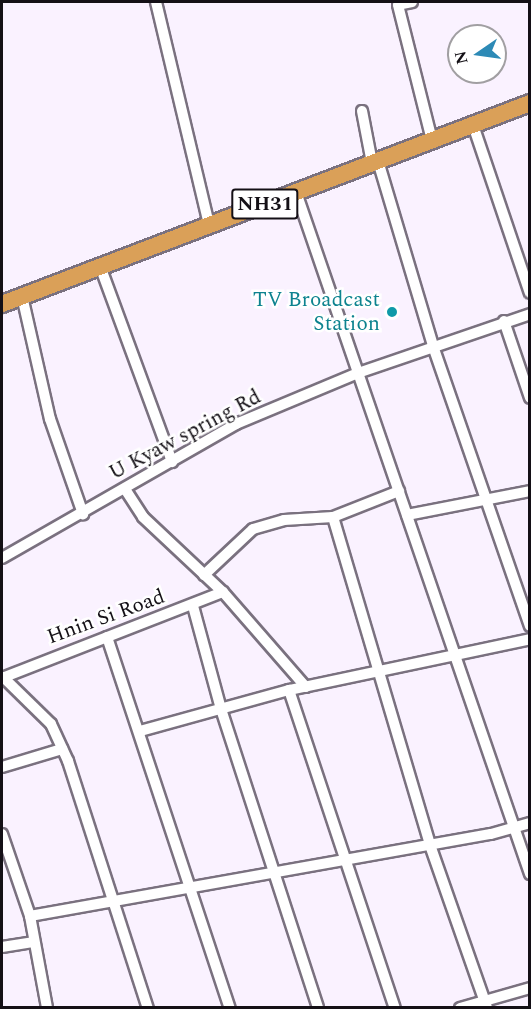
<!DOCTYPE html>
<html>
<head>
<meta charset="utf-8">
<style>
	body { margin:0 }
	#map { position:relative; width:531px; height:1009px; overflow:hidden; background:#faf2ff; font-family:Spectral,serif }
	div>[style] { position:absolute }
	.roads { filter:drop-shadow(2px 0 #7a717f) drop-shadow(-2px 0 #7a717f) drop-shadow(0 2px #7a717f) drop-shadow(0 -2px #7a717f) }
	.minor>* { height:10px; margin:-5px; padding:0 5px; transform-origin:5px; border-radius:5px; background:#fff }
	.trunk>* { height:16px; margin:-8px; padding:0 8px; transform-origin:8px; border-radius:8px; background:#daa058 }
	.dots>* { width:16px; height:16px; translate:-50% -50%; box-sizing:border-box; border:3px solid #fff; border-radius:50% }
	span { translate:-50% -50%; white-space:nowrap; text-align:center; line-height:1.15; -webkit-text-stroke:5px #fff; paint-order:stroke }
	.shield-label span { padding:2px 4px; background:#fff; border:2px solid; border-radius:4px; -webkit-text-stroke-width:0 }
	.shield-label { font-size:20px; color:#141016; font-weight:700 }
	.culture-label { font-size:21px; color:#0d838f }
	.right { translate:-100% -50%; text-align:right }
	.street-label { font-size:21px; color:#141016 }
	.frame { position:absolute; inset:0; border:3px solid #141016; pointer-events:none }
	.north { position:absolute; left:447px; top:24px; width:60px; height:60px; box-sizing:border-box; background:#fff; border:2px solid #a19fa2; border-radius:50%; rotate:257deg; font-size:16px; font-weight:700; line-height:24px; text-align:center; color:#141016 }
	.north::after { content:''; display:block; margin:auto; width:21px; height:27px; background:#2d8ab6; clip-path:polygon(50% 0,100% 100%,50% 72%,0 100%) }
</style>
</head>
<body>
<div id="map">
	<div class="roads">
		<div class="minor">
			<i style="left:156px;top:2px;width:229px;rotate:76.6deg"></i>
			<i style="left:412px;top:2px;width:14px;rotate:168deg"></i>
			<i style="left:398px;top:5px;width:139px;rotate:75.9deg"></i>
			<i style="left:362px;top:111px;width:53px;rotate:79.1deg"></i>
			<i style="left:473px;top:125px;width:177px;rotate:71.3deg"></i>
			<i style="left:378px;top:161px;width:196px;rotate:73.4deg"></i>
			<i style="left:434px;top:349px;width:293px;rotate:70.9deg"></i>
			<i style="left:296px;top:192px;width:721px;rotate:71.06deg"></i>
			<i style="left:100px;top:266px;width:209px;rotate:69.8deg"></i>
			<i style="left:22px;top:296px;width:126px;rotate:77.2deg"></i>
			<i style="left:50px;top:419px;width:101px;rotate:70.8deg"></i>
			<i style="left:504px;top:321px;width:81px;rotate:71.3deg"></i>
			<i style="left:125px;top:489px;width:33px;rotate:57deg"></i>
			<i style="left:143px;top:517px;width:110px;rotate:43.2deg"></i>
			<i style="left:223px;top:592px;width:126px;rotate:48.9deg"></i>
			<i style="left:407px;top:515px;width:125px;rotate:-11deg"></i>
			<i style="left:333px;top:517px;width:342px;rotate:73.5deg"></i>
			<i style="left:430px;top:845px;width:173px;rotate:70.7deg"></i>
			<i style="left:2px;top:558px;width:270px;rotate:-29.8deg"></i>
			<i style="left:236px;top:424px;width:132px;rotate:-22.7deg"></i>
			<i style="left:358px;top:373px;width:182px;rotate:-18.9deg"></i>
			<i style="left:204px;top:575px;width:67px;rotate:-43.2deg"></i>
			<i style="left:253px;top:529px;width:32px;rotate:-16deg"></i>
			<i style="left:284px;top:520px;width:49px;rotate:-3.5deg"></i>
			<i style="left:333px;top:517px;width:71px;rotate:-21.5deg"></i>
			<i style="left:193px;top:606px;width:107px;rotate:74.8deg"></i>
			<i style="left:221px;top:709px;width:314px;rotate:72deg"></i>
			<i style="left:107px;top:637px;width:391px;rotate:71.7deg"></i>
			<i style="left:3px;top:677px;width:67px;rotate:44.4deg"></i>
			<i style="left:51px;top:724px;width:41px;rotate:65.3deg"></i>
			<i style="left:68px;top:761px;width:260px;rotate:72.1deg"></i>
			<i style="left:2px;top:678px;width:237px;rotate:-21.3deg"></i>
			<i style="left:289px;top:690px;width:335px;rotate:71.6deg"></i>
			<i style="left:140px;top:731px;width:155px;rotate:-15.4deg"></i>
			<i style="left:289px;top:690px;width:246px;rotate:-11.9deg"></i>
			<i style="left:2px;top:767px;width:63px;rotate:-16.7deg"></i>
			<i style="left:2px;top:834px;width:87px;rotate:71.1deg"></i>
			<i style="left:30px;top:916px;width:94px;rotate:79.5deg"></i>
			<i style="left:30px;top:916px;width:468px;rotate:-10.1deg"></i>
			<i style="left:491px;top:834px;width:41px;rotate:-15.8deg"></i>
			<i style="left:2px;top:947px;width:31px;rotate:-9deg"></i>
			<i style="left:460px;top:1008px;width:73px;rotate:-15.9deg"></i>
		</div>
		<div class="trunk">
			<i style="left:2px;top:304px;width:565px;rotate:-20.84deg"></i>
		</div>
	</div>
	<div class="dots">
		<i style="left:392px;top:312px;background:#0f9aa8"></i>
	</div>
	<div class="shield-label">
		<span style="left:265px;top:204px">NH31</span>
	</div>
	<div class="culture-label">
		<span class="right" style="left:380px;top:312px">TV Broadcast<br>Station</span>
	</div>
	<div class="street-label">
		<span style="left:185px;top:435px;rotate:-28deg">U Kyaw spring Rd</span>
		<span style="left:106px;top:617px;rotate:-20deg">Hnin Si Road</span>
	</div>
	<div class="frame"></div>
	<div class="north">N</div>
</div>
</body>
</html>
